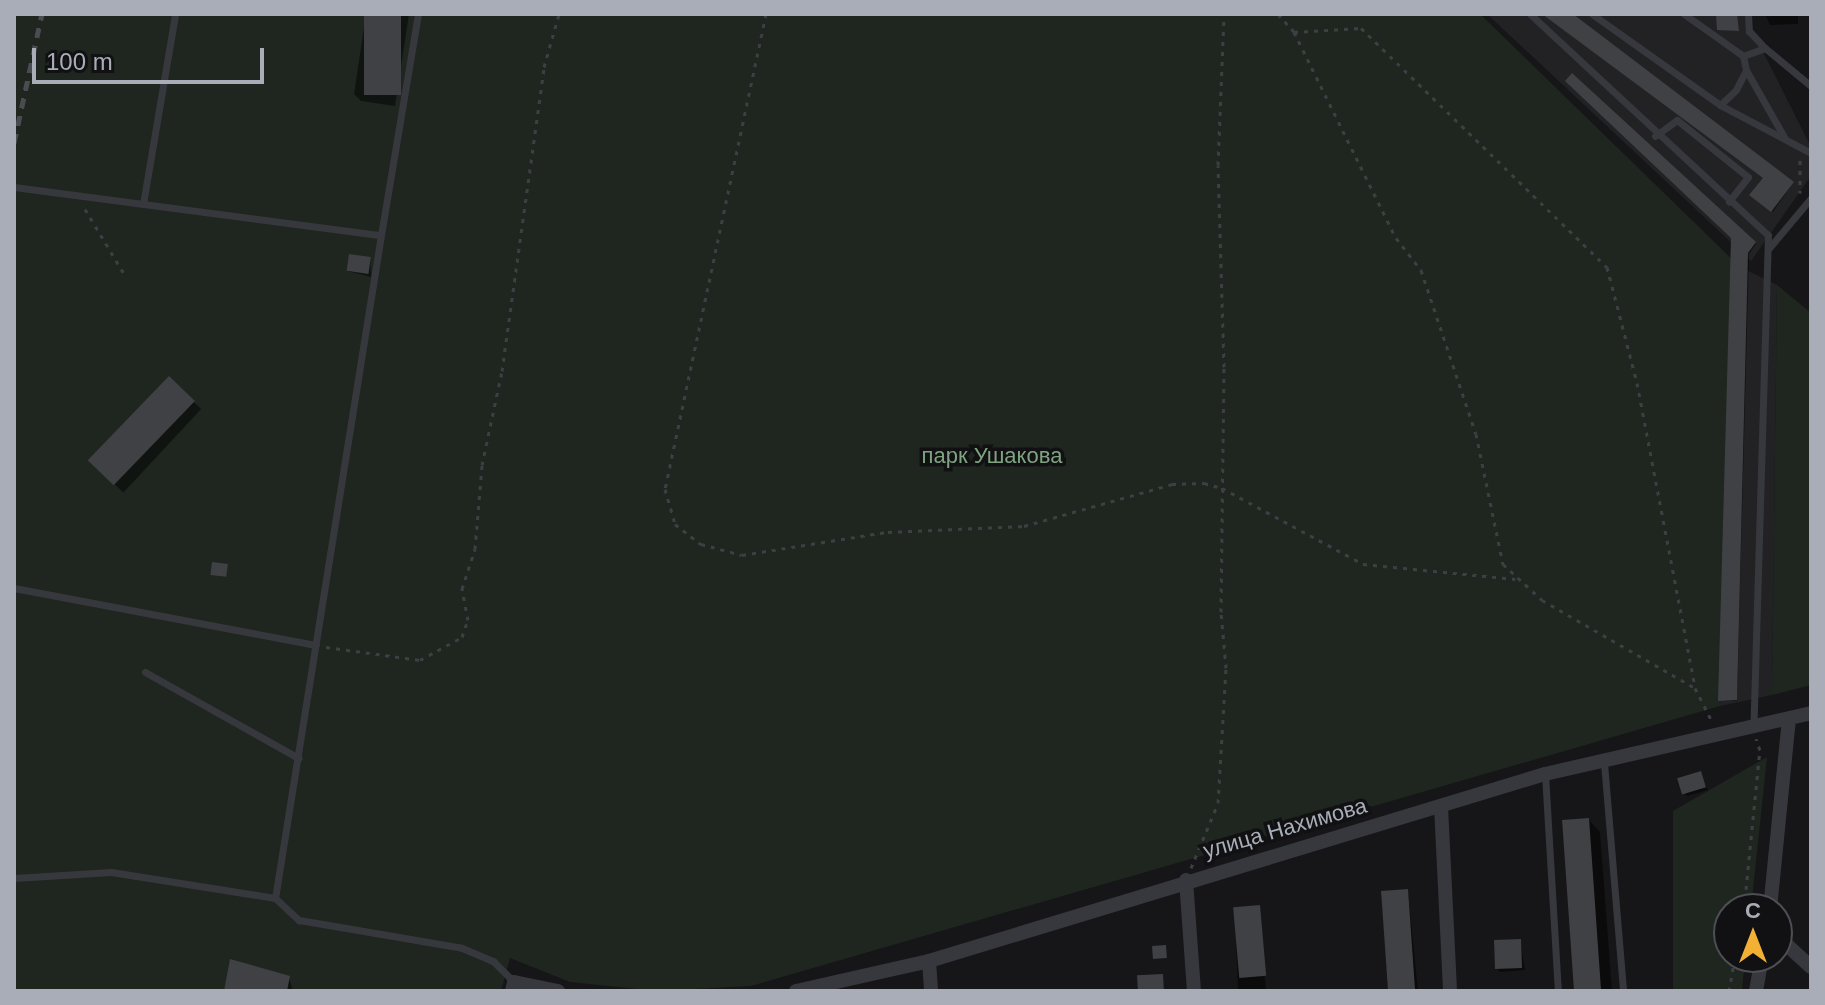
<!DOCTYPE html>
<html>
<head>
<meta charset="utf-8">
<style>
	body { margin:0 }
	#map { position:relative; width:1825px; height:1005px; overflow:hidden; background:#161618; font-family:Helvetica,sans-serif }
	div>[style] { position:absolute }
	.built>* { inset:0; background:#222225 }
	.green>* { inset:0; background:#1e261f }
	.shadow>* { inset:0; background:#0007; transform-origin:0 0 }
	.building>* { inset:0; background:#404145; transform-origin:0 0 }
	.path>* { height:3px; margin-top:-1.5px; transform-origin:0; background:repeating-linear-gradient(90deg,#3d3f44 0 4px,transparent 0 10px) }
	.service>* { height:7px; margin:-3.5px; padding:0 3.5px; transform-origin:3.5px; border-radius:3.5px; background:#37383d }
	.minor>* { height:14px; margin:-7px; padding:0 7px; transform-origin:7px; border-radius:7px; background:#37383d }
	.rail>* { height:5px; margin-top:-2.5px; transform-origin:0; background:repeating-linear-gradient(90deg,#4a4c52 0 10px,transparent 0 18px) }
	span { translate:-50% -50%; white-space:nowrap; text-align:center; line-height:1.15; -webkit-text-stroke:7px #111113; paint-order:stroke }
	.park-label { font-size:22px; color:#7fa381 }
	.street-label { font-size:22px; color:#a8adb8 }
	.frame { position:absolute; inset:0; border:16px solid #a8adb8; pointer-events:none }
	.north { position:absolute; left:1713px; top:893px; width:80px; height:80px; box-sizing:border-box; background:#111113; border:2px solid #4d4f55; border-radius:50%; rotate:0deg; font-size:22px; font-weight:700; line-height:32px; text-align:center; color:#a8adb8 }
	.north::after { content:''; display:block; margin:auto; width:28px; height:36px; background:#f2b134; clip-path:polygon(50% 0,100% 100%,50% 72%,0 100%) }
	.scale { position:absolute; left:32px; top:48px; width:232px; height:36px; box-sizing:border-box; border:4px solid #a8adb8; border-top:0; padding-left:10px; font-size:24px; line-height:28px; white-space:nowrap; color:#a8adb8; -webkit-text-stroke:6px #111113; paint-order:stroke }
</style>
</head>
<body>
<div id="map">
	<div class="built">
		<i style="clip-path:polygon(1487px 14px,1744px 14px,1811px 147px,1811px 176px,1751px 261px)"></i>
		<i style="clip-path:polygon(1740px 267px,1777px 285px,1772px 695px,1720px 706px)"></i>
	</div>
	<div class="green">
		<i style="clip-path:polygon(14px 14px,1480px 14px,1740px 267px,1720px 706px,751px 986px,657px 991px,570px 982px,510px 958px,501px 991px,14px 991px)"></i>
		<i style="clip-path:polygon(1777px 285px,1811px 313px,1811px 685px,1772px 695px)"></i>
		<i style="clip-path:polygon(1767px 757px,1751px 909px,1729px 909px,1729px 957px,1745px 957px,1742px 991px,1673px 991px,1673px 811px)"></i>
	</div>
	<div class="shadow">
		<i style="clip-path:polygon(366px 14px,409px 14px,395px 106px,361px 101px,354px 94px)"></i>
		<i style="clip-path:polygon(1543px 14px,1567px 14px,1793px 183px,1773px 212px,1752px 195px,1765px 178px)"></i>
		<i style="clip-path:polygon(1765px 14px,1798px 14px,1798px 24px,1770px 25px)"></i>
		<i style="clip-path:polygon(1572px 76px,1756px 244px,1749px 254px,1737px 701px,1720px 700px,1733px 237px)"></i>
		<i style="clip-path:polygon(370px 259px,371px 277px,348px 271px)"></i>
		<i style="left:169px;top:379px;width:44px;height:114px;rotate:43deg"></i>
		<i style="clip-path:polygon(1700px 774px,1708px 790px,1687px 796px,1684px 793px)"></i>
		<i style="clip-path:polygon(1589px 820px,1600px 832px,1612px 991px,1577px 991px)"></i>
		<i style="clip-path:polygon(1408px 891px,1418px 991px,1390px 991px)"></i>
		<i style="clip-path:polygon(1259px 907px,1266px 991px,1238px 991px,1235px 908px)"></i>
		<i style="clip-path:polygon(1520px 941px,1525px 970px,1500px 972px,1497px 969px)"></i>
		<i style="clip-path:polygon(232px 962px,289px 978px,293px 991px,226px 991px)"></i>
	</div>
	<div class="building">
		<i style="left:364px;top:14px;width:37px;height:81px"></i>
		<i style="clip-path:polygon(1542px 14px,1573px 14px,1794px 182px,1771px 212px,1749px 195px,1763px 178px)"></i>
		<i style="clip-path:polygon(1716px 14px,1737px 14px,1739px 31px,1717px 30px)"></i>
		<i style="clip-path:polygon(1572px 73px,1756px 242px,1748px 253px,1737px 700px,1718px 701px,1731px 238px,1565px 81px)"></i>
		<i style="left:349px;top:254px;width:22px;height:17px;rotate:8deg"></i>
		<i style="left:169px;top:376px;width:36px;height:117px;rotate:44deg"></i>
		<i style="left:212px;top:562px;width:16px;height:13px;rotate:7deg"></i>
		<i style="left:1701px;top:771px;width:17px;height:25px;rotate:73deg"></i>
		<i style="left:1589px;top:818px;width:173px;height:27px;rotate:86deg"></i>
		<i style="left:1408px;top:889px;width:102px;height:27px;rotate:86deg"></i>
		<i style="left:1260px;top:905px;width:71px;height:27px;rotate:85deg"></i>
		<i style="left:1521px;top:939px;width:29px;height:27px;rotate:88deg"></i>
		<i style="left:1166px;top:945px;width:13px;height:14px;rotate:86deg"></i>
		<i style="clip-path:polygon(230px 959px,290px 976px,287px 991px,224px 991px)"></i>
		<i style="left:1163px;top:974px;width:17px;height:26px;rotate:87deg"></i>
	</div>
	<div class="path">
		<i style="left:766px;top:14px;width:486px;rotate:102deg"></i>
		<i style="left:665px;top:489px;width:36px;rotate:74deg"></i>
		<i style="left:675px;top:524px;width:33px;rotate:38deg"></i>
		<i style="left:701px;top:544px;width:42px;rotate:15deg"></i>
		<i style="left:742px;top:555px;width:148px;rotate:-9deg"></i>
		<i style="left:888px;top:532px;width:136px;rotate:-2.5deg"></i>
		<i style="left:1024px;top:526px;width:154px;rotate:-15.8deg"></i>
		<i style="left:1172px;top:484px;width:32px;rotate:-2deg"></i>
		<i style="left:1204px;top:483px;width:19px;rotate:16deg"></i>
		<i style="left:1222px;top:488px;width:160px;rotate:28.3deg"></i>
		<i style="left:1363px;top:564px;width:153px;rotate:5.6deg"></i>
		<i style="left:1278px;top:14px;width:24px;rotate:48deg"></i>
		<i style="left:1294px;top:32px;width:230px;rotate:63.7deg"></i>
		<i style="left:1396px;top:238px;width:41px;rotate:52deg"></i>
		<i style="left:1421px;top:270px;width:173px;rotate:71.5deg"></i>
		<i style="left:1476px;top:434px;width:133px;rotate:78.3deg"></i>
		<i style="left:1503px;top:564px;width:53px;rotate:42.7deg"></i>
		<i style="left:1542px;top:600px;width:177px;rotate:29.9deg"></i>
		<i style="left:1695px;top:688px;width:38px;rotate:63deg"></i>
		<i style="left:1294px;top:32px;width:67px;rotate:-3.4deg"></i>
		<i style="left:1361px;top:28px;width:343px;rotate:44.2deg"></i>
		<i style="left:1607px;top:267px;width:120px;rotate:75.5deg"></i>
		<i style="left:1637px;top:383px;width:310px;rotate:79.2deg"></i>
		<i style="left:1800px;top:160px;width:33px;rotate:90deg"></i>
		<i style="left:85px;top:209px;width:74px;rotate:58.9deg"></i>
		<i style="left:326px;top:647px;width:95px;rotate:7.9deg"></i>
		<i style="left:420px;top:660px;width:48px;rotate:-28.7deg"></i>
		<i style="left:462px;top:637px;width:18px;rotate:-71deg"></i>
		<i style="left:468px;top:620px;width:32px;rotate:-101deg"></i>
		<i style="left:462px;top:589px;width:42px;rotate:-72deg"></i>
		<i style="left:475px;top:549px;width:84px;rotate:-85.2deg"></i>
		<i style="left:482px;top:465px;width:96px;rotate:-78deg"></i>
		<i style="left:502px;top:371px;width:307px;rotate:-82.1deg"></i>
		<i style="left:544px;top:67px;width:55px;rotate:-74.2deg"></i>
		<i style="left:1191px;top:868px;width:70px;rotate:-67.4deg"></i>
		<i style="left:1218px;top:803px;width:135px;rotate:-86.6deg"></i>
		<i style="left:1226px;top:668px;width:56px;rotate:-95.1deg"></i>
		<i style="left:1221px;top:612px;width:245px;rotate:-89.3deg"></i>
		<i style="left:1224px;top:367px;width:202px;rotate:-91.7deg"></i>
		<i style="left:1218px;top:165px;width:151px;rotate:-87.7deg"></i>
		<i style="left:1744px;top:909px;width:160px;rotate:-84.3deg"></i>
		<i style="left:1760px;top:750px;width:12px;rotate:-110deg"></i>
		<i style="left:1729px;top:991px;width:35px;rotate:-80deg"></i>
	</div>
	<div class="service">
		<i style="left:1530px;top:14px;width:325px;rotate:42.9deg"></i>
		<i style="left:1768px;top:235px;width:491px;rotate:91.7deg"></i>
		<i style="left:1592px;top:14px;width:157px;rotate:35.4deg"></i>
		<i style="left:1720px;top:105px;width:103px;rotate:27.8deg"></i>
		<i style="left:1684px;top:14px;width:72px;rotate:35.4deg"></i>
		<i style="left:1743px;top:56px;width:14px;rotate:78deg"></i>
		<i style="left:1746px;top:70px;width:22px;rotate:117deg"></i>
		<i style="left:1736px;top:90px;width:22px;rotate:137deg"></i>
		<i style="left:1748px;top:14px;width:17px;rotate:87deg"></i>
		<i style="left:1749px;top:31px;width:23px;rotate:47deg"></i>
		<i style="left:1743px;top:56px;width:23px;rotate:-20deg"></i>
		<i style="left:1765px;top:48px;width:60px;rotate:39.6deg"></i>
		<i style="left:1746px;top:70px;width:77px;rotate:60.4deg"></i>
		<i style="left:1655px;top:136px;width:27px;rotate:-36deg"></i>
		<i style="left:1677px;top:120px;width:91px;rotate:38.8deg"></i>
		<i style="left:1748px;top:177px;width:31px;rotate:128deg"></i>
		<i style="left:14px;top:187px;width:370px;rotate:7.5deg"></i>
		<i style="left:381px;top:235px;width:671px;rotate:99.08deg"></i>
		<i style="left:275px;top:898px;width:33px;rotate:43deg"></i>
		<i style="left:299px;top:920px;width:165px;rotate:9.7deg"></i>
		<i style="left:462px;top:948px;width:34px;rotate:23deg"></i>
		<i style="left:493px;top:961px;width:30px;rotate:45deg"></i>
		<i style="left:143px;top:204px;width:193px;rotate:-80.4deg"></i>
		<i style="left:381px;top:235px;width:224px;rotate:-80.5deg"></i>
		<i style="left:1769px;top:248px;width:65px;rotate:-50deg"></i>
		<i style="left:14px;top:588px;width:307px;rotate:10.7deg"></i>
		<i style="left:145px;top:672px;width:176px;rotate:29.3deg"></i>
		<i style="left:1604px;top:763px;width:229px;rotate:85.2deg"></i>
		<i style="left:1545px;top:774px;width:217px;rotate:86.6deg"></i>
		<i style="left:14px;top:878px;width:97px;rotate:-3.5deg"></i>
		<i style="left:111px;top:872px;width:166px;rotate:9deg"></i>
	</div>
	<div class="minor">
		<i style="left:1441px;top:806px;width:185px;rotate:87.2deg"></i>
		<i style="left:1186px;top:880px;width:111px;rotate:85.9deg"></i>
		<i style="left:1770px;top:909px;width:191px;rotate:-84.3deg"></i>
		<i style="left:1777px;top:936px;width:46px;rotate:42.4deg"></i>
		<i style="left:929px;top:961px;width:30px;rotate:86deg"></i>
		<i style="left:512px;top:991px;width:9px;rotate:-77deg"></i>
		<i style="left:514px;top:982px;width:45px;rotate:11.6deg"></i>
		<i style="left:796px;top:991px;width:136px;rotate:-12.7deg"></i>
		<i style="left:929px;top:961px;width:644px;rotate:-16.89deg"></i>
		<i style="left:1545px;top:774px;width:273px;rotate:-12.9deg"></i>
		<i style="left:1756px;top:991px;width:35px;rotate:-80deg"></i>
	</div>
	<div class="rail">
		<i style="left:14px;top:143px;width:132px;rotate:-77.8deg"></i>
	</div>
	<div class="park-label">
		<span style="left:992px;top:456px">парк Ушакова</span>
	</div>
	<div class="street-label">
		<span style="left:1285px;top:828px;rotate:-16deg">улица Нахимова</span>
	</div>
	<div class="frame"></div>
	<div class="north">С</div>
	<div class="scale">100 m</div>
</div>
</body>
</html>
